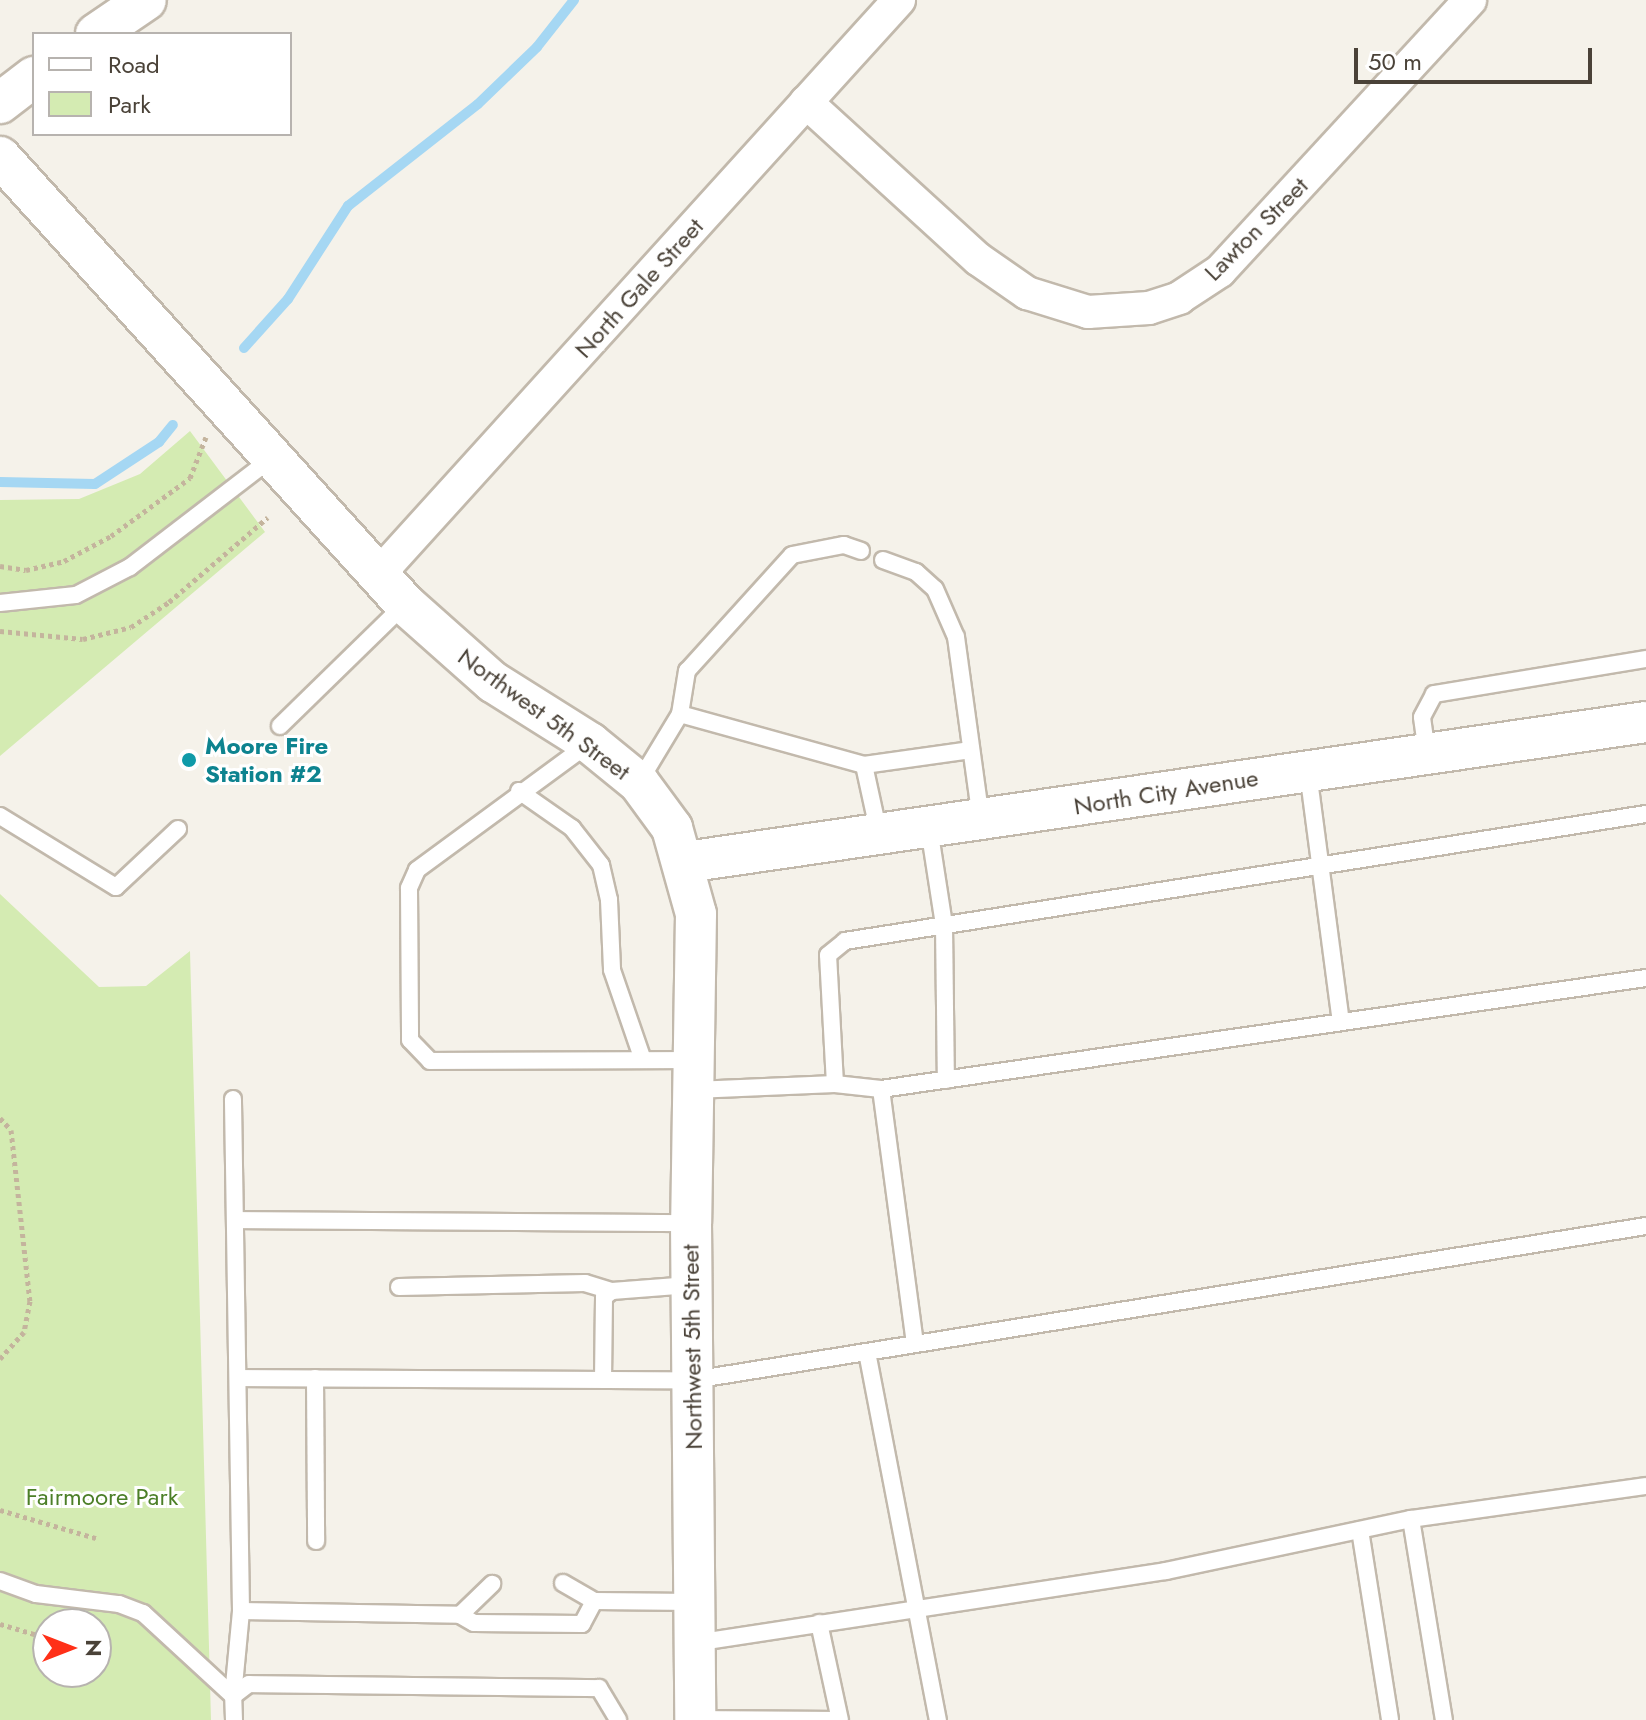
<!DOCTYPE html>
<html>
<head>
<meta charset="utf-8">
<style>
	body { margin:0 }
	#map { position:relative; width:1646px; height:1720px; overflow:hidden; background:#f5f2ea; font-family:Jost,sans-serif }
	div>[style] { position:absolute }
	.green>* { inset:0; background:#d4ebb2 }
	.stream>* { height:10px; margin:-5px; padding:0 5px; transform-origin:5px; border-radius:5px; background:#a5d7f3 }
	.path>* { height:5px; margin-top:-2.5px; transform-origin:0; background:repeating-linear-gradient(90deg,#c4b49d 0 4px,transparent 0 8px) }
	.roads { filter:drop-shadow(2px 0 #c2b9ac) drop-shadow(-2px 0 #c2b9ac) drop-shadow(0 2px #c2b9ac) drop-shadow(0 -2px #c2b9ac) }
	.service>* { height:16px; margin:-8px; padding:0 8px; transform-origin:8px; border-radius:8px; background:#fff }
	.minor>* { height:32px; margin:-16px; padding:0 16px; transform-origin:16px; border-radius:16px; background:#fff }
	.tertiary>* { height:40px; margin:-20px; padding:0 20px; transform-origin:20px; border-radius:20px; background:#fff }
	.dots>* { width:22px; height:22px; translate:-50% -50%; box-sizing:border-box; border:4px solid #fff; border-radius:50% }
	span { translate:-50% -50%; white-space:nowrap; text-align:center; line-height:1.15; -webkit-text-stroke:6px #fff; paint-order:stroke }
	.street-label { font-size:24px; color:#4a4238 }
	.culture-label { font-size:24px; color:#0d838f; font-weight:700 }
	.left { translate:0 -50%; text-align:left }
	.park-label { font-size:24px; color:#4c7f28 }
	.legend { position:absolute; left:32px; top:32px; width:260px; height:104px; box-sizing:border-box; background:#fff; border:2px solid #b7b3af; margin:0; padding:10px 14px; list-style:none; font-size:24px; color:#4a4238 }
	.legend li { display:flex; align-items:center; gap:16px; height:40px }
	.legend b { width:40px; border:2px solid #b7b3af }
	.north { position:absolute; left:32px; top:1608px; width:80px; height:80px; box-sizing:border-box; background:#fff; border:2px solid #b7b3af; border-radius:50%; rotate:90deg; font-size:22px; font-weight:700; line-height:32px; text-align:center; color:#4a4238 }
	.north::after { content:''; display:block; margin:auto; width:28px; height:36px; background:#ff3018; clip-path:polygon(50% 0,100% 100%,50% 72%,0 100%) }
	.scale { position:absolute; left:1354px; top:48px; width:238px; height:36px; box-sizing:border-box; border:4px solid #4a4238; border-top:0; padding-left:10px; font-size:24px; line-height:28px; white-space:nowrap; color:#4a4238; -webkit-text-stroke:6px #fff; paint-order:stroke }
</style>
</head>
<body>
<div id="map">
	<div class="green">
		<i style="clip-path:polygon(190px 431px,265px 532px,0 756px,0 500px,79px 499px,140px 474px)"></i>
		<i style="clip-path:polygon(evenodd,0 894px,99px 987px,146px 986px,190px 951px,211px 1720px,0 1720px,0 894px,48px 1624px,96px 1624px,96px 1672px,48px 1672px,48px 1624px)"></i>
	</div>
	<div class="stream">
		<i style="left:244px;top:348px;width:66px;rotate:-48.1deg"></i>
		<i style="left:288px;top:299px;width:111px;rotate:-57.2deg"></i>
		<i style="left:348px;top:206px;width:165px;rotate:-38.1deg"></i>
		<i style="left:478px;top:104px;width:82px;rotate:-44deg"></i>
		<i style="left:537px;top:47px;width:60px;rotate:-51.8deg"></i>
		<i style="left:0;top:482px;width:95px;rotate:1.2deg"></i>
		<i style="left:95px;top:484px;width:77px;rotate:-33.3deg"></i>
		<i style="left:159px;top:442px;width:22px;rotate:-51deg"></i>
	</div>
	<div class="path">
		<i style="left:0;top:566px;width:26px;rotate:9deg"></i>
		<i style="left:26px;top:570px;width:39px;rotate:-13deg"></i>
		<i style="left:64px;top:561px;width:53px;rotate:-28deg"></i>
		<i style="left:111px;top:536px;width:98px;rotate:-36.3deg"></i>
		<i style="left:190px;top:478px;width:44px;rotate:-68.7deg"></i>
		<i style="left:0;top:631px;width:83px;rotate:5.5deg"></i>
		<i style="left:83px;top:639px;width:49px;rotate:-14deg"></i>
		<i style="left:131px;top:627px;width:45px;rotate:-33.3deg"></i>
		<i style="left:169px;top:602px;width:130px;rotate:-40.6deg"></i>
		<i style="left:0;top:1118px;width:16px;rotate:47deg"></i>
		<i style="left:11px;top:1130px;width:172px;rotate:83.7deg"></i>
		<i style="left:30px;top:1301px;width:32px;rotate:101deg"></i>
		<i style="left:24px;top:1332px;width:36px;rotate:132deg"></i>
		<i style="left:0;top:1510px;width:100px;rotate:16.3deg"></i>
		<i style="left:0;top:1624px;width:50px;rotate:16.3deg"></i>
	</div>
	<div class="roads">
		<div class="service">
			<i style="left:883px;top:560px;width:35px;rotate:20deg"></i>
			<i style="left:916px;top:572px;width:25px;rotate:42deg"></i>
			<i style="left:935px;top:589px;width:52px;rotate:66.4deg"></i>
			<i style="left:956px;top:637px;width:185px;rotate:82.2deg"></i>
			<i style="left:0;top:603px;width:76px;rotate:-6deg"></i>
			<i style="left:76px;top:595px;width:61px;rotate:-27.4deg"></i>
			<i style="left:130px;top:567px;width:179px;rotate:-37.5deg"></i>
			<i style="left:680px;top:714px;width:191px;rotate:15.5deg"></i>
			<i style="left:864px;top:765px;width:71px;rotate:77.7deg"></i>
			<i style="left:280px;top:726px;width:173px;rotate:-44.3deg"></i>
			<i style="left:587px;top:745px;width:211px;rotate:143.7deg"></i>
			<i style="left:417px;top:870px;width:20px;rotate:114deg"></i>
			<i style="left:409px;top:888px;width:152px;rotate:89.6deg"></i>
			<i style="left:410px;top:1040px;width:29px;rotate:46deg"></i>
			<i style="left:430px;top:1061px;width:263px;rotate:-0.2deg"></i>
			<i style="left:1427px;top:753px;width:36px;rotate:-98deg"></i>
			<i style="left:1422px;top:717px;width:26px;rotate:-62deg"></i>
			<i style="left:1434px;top:694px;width:215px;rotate:-9.4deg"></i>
			<i style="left:864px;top:765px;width:108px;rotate:-8deg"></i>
			<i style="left:1308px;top:772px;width:252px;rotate:82.5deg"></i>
			<i style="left:639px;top:782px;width:79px;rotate:-58.9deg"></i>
			<i style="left:680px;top:714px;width:44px;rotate:-80.8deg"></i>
			<i style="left:687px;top:671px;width:156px;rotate:-47.8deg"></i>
			<i style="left:792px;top:555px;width:53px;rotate:-10.9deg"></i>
			<i style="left:844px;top:545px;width:18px;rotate:19deg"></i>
			<i style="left:519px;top:791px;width:65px;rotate:34.9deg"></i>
			<i style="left:572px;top:828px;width:47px;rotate:51.9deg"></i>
			<i style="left:601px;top:865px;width:36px;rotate:77deg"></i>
			<i style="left:609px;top:900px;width:70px;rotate:87.5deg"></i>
			<i style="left:612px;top:970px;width:95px;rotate:71deg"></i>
			<i style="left:0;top:816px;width:136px;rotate:31.5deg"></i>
			<i style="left:116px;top:887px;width:85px;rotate:-43.1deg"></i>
			<i style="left:929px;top:828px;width:98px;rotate:81.2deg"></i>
			<i style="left:944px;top:925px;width:155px;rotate:89.3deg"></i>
			<i style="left:835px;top:1084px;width:129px;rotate:-93.1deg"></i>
			<i style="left:828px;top:955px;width:22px;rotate:-39deg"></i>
			<i style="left:845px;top:941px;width:811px;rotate:-9.01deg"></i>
			<i style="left:881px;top:1089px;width:257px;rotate:82.4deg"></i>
			<i style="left:694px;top:1090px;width:141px;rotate:-2.4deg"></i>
			<i style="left:835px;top:1084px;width:46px;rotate:6.2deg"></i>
			<i style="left:881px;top:1089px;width:773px;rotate:-8.26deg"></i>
			<i style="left:235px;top:1220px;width:454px;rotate:0.4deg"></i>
			<i style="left:399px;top:1287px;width:186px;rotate:-1.2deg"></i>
			<i style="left:585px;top:1283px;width:28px;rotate:17deg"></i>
			<i style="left:867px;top:1352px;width:375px;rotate:79.1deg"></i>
			<i style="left:238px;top:1378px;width:455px;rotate:0.3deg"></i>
			<i style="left:693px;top:1380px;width:965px;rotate:-9.18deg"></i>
			<i style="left:315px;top:1378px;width:163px;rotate:89.6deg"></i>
			<i style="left:603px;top:1380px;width:83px;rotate:-89.3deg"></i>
			<i style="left:604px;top:1297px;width:10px;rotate:-37deg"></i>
			<i style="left:612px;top:1291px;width:78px;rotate:-4.4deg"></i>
			<i style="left:1411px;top:1519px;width:204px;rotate:80.7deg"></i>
			<i style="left:1360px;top:1530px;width:192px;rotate:81deg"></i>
			<i style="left:0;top:1581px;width:38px;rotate:20deg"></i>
			<i style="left:36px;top:1594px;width:84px;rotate:6.9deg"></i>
			<i style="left:119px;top:1604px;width:26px;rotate:21deg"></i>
			<i style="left:143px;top:1613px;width:122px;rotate:42.7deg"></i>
			<i style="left:233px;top:1696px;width:85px;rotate:-84.6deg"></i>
			<i style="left:241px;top:1611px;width:512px;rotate:-90.9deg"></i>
			<i style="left:563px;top:1583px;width:36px;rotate:30deg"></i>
			<i style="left:241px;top:1611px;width:219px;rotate:1deg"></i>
			<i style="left:460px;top:1615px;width:16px;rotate:30deg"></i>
			<i style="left:474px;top:1623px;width:108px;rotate:0.5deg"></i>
			<i style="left:582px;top:1624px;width:26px;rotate:-62deg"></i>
			<i style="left:594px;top:1601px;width:99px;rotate:0.6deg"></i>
			<i style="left:460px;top:1615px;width:45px;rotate:-44.1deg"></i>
			<i style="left:819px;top:1623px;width:99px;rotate:77.8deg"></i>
			<i style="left:695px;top:1643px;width:476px;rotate:-8.7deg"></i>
			<i style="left:1166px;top:1571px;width:250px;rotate:-12deg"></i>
			<i style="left:1411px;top:1519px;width:237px;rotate:-8deg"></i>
			<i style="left:695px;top:1719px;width:138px;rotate:0.4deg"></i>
			<i style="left:234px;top:1720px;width:24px;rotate:-92deg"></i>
			<i style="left:233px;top:1696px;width:20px;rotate:-37deg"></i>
			<i style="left:249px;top:1684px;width:350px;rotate:0.7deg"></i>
			<i style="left:599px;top:1688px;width:37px;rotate:59deg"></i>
		</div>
		<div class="minor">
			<i style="left:806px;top:102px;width:233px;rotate:42.4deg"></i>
			<i style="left:978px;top:259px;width:60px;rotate:34.8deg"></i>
			<i style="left:1027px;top:293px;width:64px;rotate:17.3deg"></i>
			<i style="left:1088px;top:312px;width:61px;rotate:-3.8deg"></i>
			<i style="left:1149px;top:308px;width:32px;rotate:-18deg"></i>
			<i style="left:1179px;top:298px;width:49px;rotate:-33.4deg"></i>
			<i style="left:1220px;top:271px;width:369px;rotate:-47.3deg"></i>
			<i style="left:378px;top:575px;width:776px;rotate:-47.82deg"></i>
		</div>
		<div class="tertiary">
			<i style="left:96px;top:34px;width:60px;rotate:-34.2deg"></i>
			<i style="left:0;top:103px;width:43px;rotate:-37.4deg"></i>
			<i style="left:0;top:157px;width:603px;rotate:47.82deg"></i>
			<i style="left:405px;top:604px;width:118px;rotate:41.6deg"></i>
			<i style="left:493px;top:682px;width:115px;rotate:32.2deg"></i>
			<i style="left:590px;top:743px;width:63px;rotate:39.2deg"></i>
			<i style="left:639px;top:783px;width:56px;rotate:53.7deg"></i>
			<i style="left:672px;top:828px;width:89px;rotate:74.4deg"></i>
			<i style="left:696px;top:914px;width:309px;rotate:90.9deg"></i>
			<i style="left:691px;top:1223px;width:497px;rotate:89.5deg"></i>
			<i style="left:686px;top:862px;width:970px;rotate:-8.3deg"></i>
		</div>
	</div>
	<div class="dots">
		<i style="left:189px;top:760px;background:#0f9aa8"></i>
	</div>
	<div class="street-label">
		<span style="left:1256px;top:229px;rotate:-45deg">Lawton Street</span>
		<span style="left:639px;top:288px;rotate:-48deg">North Gale Street</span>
		<span style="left:544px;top:714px;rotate:36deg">Northwest 5th Street</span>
		<span style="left:1166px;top:792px;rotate:-9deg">North City Avenue</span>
		<span style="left:692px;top:1347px;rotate:-91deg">Northwest 5th Street</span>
	</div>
	<div class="culture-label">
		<span class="left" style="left:205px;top:760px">Moore Fire<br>Station #2</span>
	</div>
	<div class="park-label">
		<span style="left:102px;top:1497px">Fairmoore Park</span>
	</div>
	<ul class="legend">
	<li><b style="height:10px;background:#fff"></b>Road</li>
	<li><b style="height:22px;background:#d4ebb2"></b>Park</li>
	</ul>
	<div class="north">N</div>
	<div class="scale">50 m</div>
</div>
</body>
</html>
